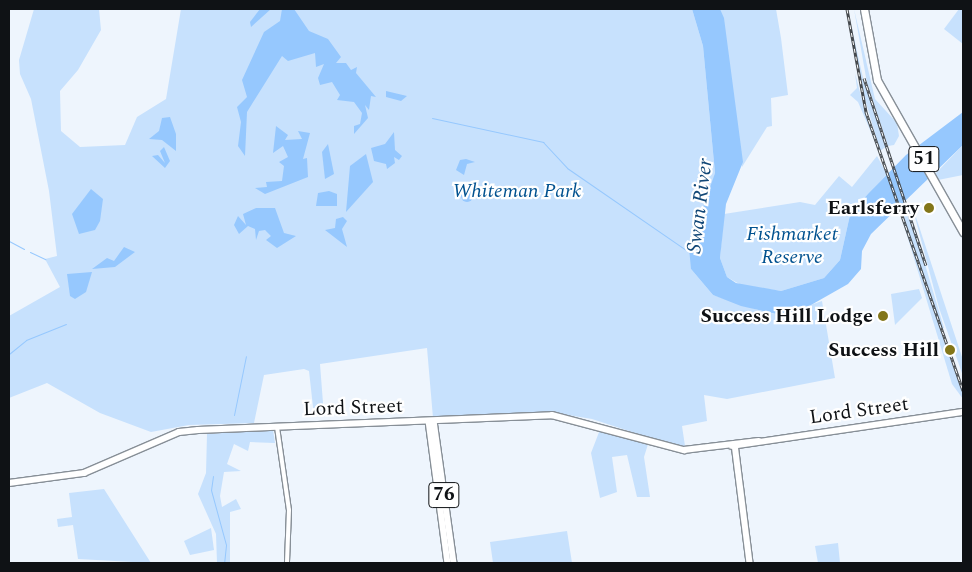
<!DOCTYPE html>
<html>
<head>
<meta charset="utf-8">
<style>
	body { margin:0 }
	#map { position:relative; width:972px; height:572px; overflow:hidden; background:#eef5fd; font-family:Spectral,serif }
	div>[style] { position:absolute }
	.green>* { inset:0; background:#c7e1fd }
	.water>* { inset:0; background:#96c8fe }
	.round { border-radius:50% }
	.stream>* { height:1px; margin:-0.5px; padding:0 0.5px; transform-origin:0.5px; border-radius:0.5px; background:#96c8fe }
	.roads { filter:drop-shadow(1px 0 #878f97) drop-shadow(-1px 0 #878f97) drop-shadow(0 1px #878f97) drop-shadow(0 -1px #878f97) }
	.minor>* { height:4px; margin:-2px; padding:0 2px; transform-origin:2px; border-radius:2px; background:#fff }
	.major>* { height:5.5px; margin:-2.75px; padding:0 2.75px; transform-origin:2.75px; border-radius:2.75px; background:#fff }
	.highway>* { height:7px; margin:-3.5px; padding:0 3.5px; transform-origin:3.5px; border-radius:3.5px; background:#fff }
	.rail>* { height:3px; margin-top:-1.5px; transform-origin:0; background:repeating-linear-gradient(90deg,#fff 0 4px,#45494d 0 8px); box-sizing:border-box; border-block:1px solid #45494d }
	.dots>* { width:14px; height:14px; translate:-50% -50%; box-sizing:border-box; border:2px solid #fff; border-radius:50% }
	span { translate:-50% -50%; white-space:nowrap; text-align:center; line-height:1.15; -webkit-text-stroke:4.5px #fff; paint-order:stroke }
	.shield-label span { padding:1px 4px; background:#fff; border:1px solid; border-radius:4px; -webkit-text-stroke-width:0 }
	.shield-label { font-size:19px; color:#0f1215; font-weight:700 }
	.park-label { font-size:20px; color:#00518f; font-style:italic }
	.poi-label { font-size:20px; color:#0f1215; font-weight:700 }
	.right { translate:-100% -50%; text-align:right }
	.street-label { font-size:20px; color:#0f1215 }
	.water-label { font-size:21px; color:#114777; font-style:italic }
	.frame { position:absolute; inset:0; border:10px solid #0f1215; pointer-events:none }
</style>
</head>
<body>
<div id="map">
	<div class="green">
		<i style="clip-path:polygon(34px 9px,99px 9px,101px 30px,78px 70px,60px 91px,61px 131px,80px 147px,125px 145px,137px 117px,166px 99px,181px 9px,692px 9px,703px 46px,715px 173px,691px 269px,713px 295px,761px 311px,781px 315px,822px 301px,835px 378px,727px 399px,704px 395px,707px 421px,682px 426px,685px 446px,678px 447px,592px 419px,556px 413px,433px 418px,427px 348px,320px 364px,324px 416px,314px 416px,309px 371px,304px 369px,264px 375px,254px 423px,189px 425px,151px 432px,100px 413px,47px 383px,9px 398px,9px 316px,60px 287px,45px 259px,57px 256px,49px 191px,31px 99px,20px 74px,19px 60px)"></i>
		<i style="clip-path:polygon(720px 9px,776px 9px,781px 38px,788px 95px,771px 98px,772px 126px,767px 127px,742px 167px)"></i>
		<i style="clip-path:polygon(854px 9px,875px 99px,897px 123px,899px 136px,894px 145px,888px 146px,867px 83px)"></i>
		<i style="clip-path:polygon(959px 9px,963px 9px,963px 44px,944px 29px)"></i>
		<i style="clip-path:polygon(851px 25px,864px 82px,887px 146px,880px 151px,860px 82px)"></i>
		<i style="clip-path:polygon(855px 73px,868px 123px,879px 151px,858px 102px,850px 95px,857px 88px)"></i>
		<i style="clip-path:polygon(963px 145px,963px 175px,938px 180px,935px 174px)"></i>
		<i style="clip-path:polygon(877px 156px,887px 174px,850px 215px,840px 260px,824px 278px,781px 291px,741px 285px,727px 277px,720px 258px,724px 214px,800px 202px,815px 205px,839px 176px,852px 187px)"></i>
		<i style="clip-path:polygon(911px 202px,963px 360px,963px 376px,939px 308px)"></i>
		<i style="clip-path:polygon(907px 204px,944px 328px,941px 329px,900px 209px)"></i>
		<i style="clip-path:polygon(900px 212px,963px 394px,963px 399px,952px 384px)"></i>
		<i style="clip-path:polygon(919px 289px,922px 298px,895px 325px,891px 294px)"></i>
		<i style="clip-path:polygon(601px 427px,649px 441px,644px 457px,650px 497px,637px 497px,627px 455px,612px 457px,617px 492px,600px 498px,591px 453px)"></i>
		<i style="clip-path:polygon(273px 430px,275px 443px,250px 442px,248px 451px,234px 444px,227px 464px,241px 471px,224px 472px,220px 496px,222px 507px,236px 499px,241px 509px,230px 512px,230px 563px,217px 563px,216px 534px,198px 494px,206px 473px,207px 434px)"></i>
		<i style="clip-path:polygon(104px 489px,151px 563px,78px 559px,73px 525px,58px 527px,57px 519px,72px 517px,69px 493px)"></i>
		<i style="clip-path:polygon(211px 528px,214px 550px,190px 555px,184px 541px)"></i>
		<i style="clip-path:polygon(567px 531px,572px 563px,493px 563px,490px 542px)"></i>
		<i style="clip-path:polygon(838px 543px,840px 563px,818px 563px,815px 546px)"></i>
	</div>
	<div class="water">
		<i style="clip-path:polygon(260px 9px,271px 9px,251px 27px,250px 22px)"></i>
		<i style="clip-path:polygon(282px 9px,294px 9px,309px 31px,328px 39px,341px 57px,336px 63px,346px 63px,351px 70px,357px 67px,356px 73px,376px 97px,371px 96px,369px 110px,365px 105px,368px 118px,354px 134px,354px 126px,360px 124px,362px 113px,354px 102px,337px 100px,340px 95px,332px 82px,320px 85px,318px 78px,324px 64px,316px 67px,315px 53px,288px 61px,282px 56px,247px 112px,245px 156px,238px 146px,241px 122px,237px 107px,247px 97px,242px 80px,264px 32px,280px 21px)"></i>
		<i style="clip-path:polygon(692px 9px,720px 9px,724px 18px,743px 162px,726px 204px,720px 258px,727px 277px,736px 283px,781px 291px,824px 278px,840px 260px,850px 215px,868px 194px,906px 155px,963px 112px,963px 145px,871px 234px,862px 251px,861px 269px,848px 284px,804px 309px,781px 315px,741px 306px,713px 295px,691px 269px,689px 248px,715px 173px,703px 46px)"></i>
		<i style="clip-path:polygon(386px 91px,407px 96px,401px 101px,386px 97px)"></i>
		<i style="clip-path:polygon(170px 117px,176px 134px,176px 151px,162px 140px,149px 139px,159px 131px,162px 118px)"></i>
		<i style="clip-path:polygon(276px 126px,288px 135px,285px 140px,302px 139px,298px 131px,310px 133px,303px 159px,307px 158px,308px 177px,265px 194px,255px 188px,267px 187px,266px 182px,282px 181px,284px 166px,279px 162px,288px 157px,283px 146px,273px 153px)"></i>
		<i style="clip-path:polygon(394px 132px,395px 150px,402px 156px,399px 160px,394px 157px,395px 163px,387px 169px,386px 164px,374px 161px,371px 148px,385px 144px)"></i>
		<i style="clip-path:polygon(328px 144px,334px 174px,325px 179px,322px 152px)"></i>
		<i style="clip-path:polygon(164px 147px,170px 161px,165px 168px,152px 156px,158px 155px,165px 163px,160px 151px)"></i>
		<i style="clip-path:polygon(366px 154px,373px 182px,346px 212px,350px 166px)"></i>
		<i style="clip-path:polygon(466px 159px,475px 162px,467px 164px,464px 175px,456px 170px,460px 160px)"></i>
		<i style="clip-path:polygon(91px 189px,103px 199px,100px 221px,95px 230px,79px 234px,72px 214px)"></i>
		<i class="round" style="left:461px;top:190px;width:12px;height:12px"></i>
		<i style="clip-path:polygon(329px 191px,337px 194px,337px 206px,316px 206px,318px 193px)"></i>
		<i style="clip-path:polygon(256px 208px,275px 208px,284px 233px,296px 236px,277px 248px,266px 240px,271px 236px,265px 230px,259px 231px,256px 240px,255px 229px,248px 226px,239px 234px,234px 225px,238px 216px,246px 225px,243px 214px)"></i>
		<i style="clip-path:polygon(343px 217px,347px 221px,342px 229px,347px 247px,325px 230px,335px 228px,336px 219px)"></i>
		<i style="clip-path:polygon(124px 247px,135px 252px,115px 267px,92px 269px,107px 258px,114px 261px)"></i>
		<i style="clip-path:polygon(92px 272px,86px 292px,75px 299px,70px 296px,67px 274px)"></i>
	</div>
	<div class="stream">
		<i style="left:432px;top:118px;width:114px;rotate:12.2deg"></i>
		<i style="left:543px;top:142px;width:35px;rotate:47deg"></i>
		<i style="left:567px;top:168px;width:150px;rotate:34.6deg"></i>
		<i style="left:9px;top:241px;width:17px;rotate:28deg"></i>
		<i style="left:30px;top:252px;width:17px;rotate:25deg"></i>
		<i style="left:9px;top:354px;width:22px;rotate:-39deg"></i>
		<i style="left:26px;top:340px;width:43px;rotate:-21.8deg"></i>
		<i style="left:234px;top:415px;width:60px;rotate:-78.5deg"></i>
		<i style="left:213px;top:476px;width:14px;rotate:98deg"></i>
		<i style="left:211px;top:490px;width:57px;rotate:74.7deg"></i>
		<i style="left:226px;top:545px;width:18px;rotate:96deg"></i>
	</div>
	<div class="roads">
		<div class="minor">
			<i style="left:277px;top:427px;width:84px;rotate:81.8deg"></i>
			<i style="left:289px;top:510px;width:53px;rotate:92.2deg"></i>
		</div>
		<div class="major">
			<i style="left:429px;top:421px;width:143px;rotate:82.4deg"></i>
			<i style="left:434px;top:421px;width:143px;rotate:82deg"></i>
			<i style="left:735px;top:444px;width:120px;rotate:82.8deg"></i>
			<i style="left:732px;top:446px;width:233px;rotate:-8.4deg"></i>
			<i style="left:9px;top:483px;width:76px;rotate:-7.6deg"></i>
			<i style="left:84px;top:473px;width:103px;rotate:-23.3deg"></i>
			<i style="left:179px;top:432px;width:19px;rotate:-6deg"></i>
			<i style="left:198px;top:430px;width:354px;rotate:-2.4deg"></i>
			<i style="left:552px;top:415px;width:137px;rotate:14.9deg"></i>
			<i style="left:684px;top:450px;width:75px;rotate:-6.9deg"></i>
		</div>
		<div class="highway">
			<i style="left:864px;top:9px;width:72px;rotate:79.6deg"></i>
			<i style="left:877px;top:80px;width:175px;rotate:60.5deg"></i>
		</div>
	</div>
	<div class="rail">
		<i style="left:847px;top:9px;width:105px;rotate:79.5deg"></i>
		<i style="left:866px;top:112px;width:295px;rotate:70.8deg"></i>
		<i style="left:864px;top:78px;width:197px;rotate:71.7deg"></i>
	</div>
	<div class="dots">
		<i style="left:929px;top:208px;background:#837619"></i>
		<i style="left:883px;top:316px;background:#837619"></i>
		<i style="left:950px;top:350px;background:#837619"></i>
	</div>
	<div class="shield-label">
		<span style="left:924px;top:159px">51</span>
		<span style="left:444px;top:495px">76</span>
	</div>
	<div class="park-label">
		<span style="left:517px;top:191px">Whiteman Park</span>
		<span style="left:792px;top:246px">Fishmarket<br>Reserve</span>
	</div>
	<div class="poi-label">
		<span class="right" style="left:919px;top:208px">Earlsferry</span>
		<span class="right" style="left:873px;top:316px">Success Hill Lodge</span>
		<span class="right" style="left:939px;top:350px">Success Hill</span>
	</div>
	<div class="street-label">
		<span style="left:353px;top:408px;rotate:-2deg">Lord Street</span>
		<span style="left:859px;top:411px;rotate:-8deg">Lord Street</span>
	</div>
	<div class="water-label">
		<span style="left:700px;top:206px;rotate:-83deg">Swan River</span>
	</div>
	<div class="frame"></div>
</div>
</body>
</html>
